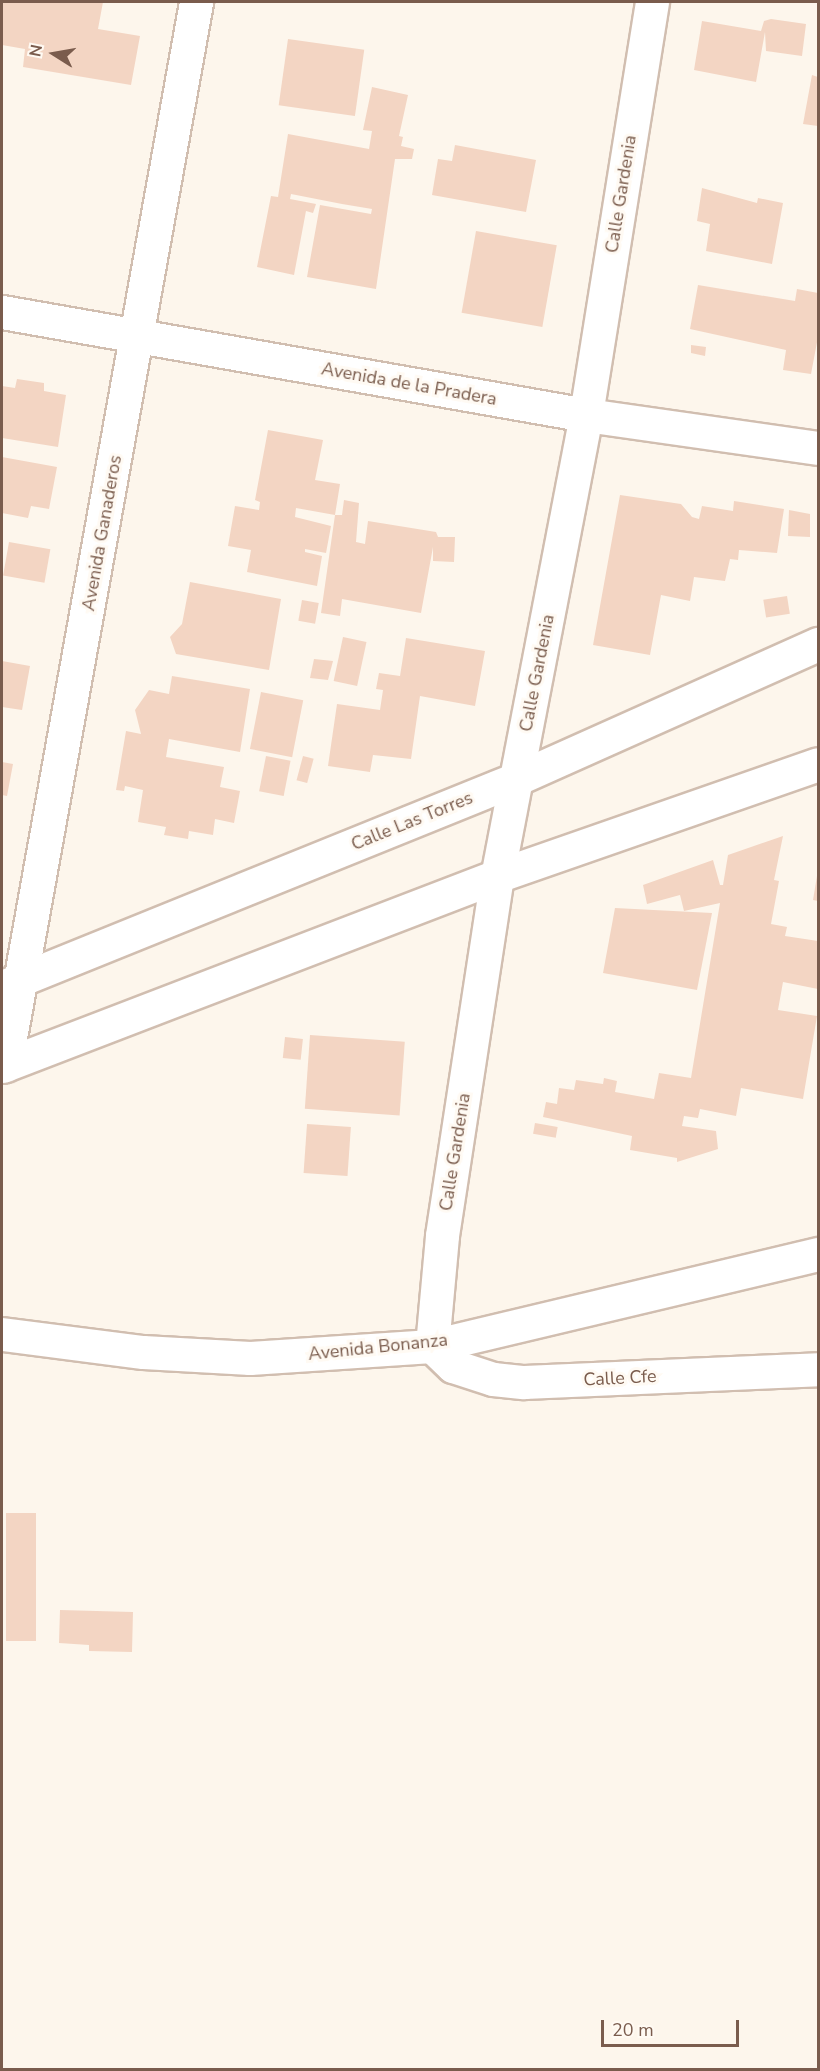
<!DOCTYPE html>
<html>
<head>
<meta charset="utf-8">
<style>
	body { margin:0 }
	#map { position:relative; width:820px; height:2071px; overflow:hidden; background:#fdf6ec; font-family:"Nunito Sans",sans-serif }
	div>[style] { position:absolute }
	.building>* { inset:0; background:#f3d5c3; transform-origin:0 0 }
	.roads { filter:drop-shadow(2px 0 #d1beb0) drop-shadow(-2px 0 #d1beb0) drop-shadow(0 2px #d1beb0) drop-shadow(0 -2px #d1beb0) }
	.street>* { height:33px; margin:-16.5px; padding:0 16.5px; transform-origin:16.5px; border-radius:16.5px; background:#fff }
	.secondary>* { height:33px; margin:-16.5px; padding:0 16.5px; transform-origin:16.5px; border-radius:16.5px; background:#fff }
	span { translate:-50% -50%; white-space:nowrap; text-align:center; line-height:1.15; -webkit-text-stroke:6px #fffaf3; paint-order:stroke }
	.street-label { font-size:18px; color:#7a5c4d }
	.frame { position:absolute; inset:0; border:3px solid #7a5c4d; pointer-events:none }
	.north { position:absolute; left:24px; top:24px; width:60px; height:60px; -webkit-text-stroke:4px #fffaf3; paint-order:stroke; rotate:281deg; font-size:16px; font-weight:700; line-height:24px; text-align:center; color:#7a5c4d }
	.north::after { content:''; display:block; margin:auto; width:21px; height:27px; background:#7a5c4d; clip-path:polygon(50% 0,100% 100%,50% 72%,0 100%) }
	.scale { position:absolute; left:601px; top:2020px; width:138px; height:27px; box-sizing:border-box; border:3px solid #7a5c4d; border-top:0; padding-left:8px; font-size:18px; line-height:21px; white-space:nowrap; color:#7a5c4d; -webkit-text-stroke:4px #fffaf3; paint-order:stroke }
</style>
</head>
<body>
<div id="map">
	<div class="building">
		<i style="clip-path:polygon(2px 2px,103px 2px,98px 29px,140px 36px,131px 85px,23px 67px,25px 49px,2px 45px)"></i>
		<i style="clip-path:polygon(771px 19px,806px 24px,802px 56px,766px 51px,765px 32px,756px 82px,694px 70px,702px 21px,761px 31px,764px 21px)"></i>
		<i style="left:288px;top:39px;width:77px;height:67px;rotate:8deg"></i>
		<i style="clip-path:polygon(812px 75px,818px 77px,818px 126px,803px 124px)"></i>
		<i style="clip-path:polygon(372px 87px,408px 95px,399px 136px,403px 137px,401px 146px,414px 149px,412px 159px,395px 159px,376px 289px,307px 277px,320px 205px,371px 214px,372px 209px,342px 204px,291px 194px,290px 199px,316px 204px,313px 213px,306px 211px,294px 275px,257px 267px,271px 196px,278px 197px,288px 134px,369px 149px,372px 131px,363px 130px)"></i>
		<i style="clip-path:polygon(455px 145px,536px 160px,526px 212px,432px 195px,438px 159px,452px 161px)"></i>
		<i style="clip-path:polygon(702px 188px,757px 203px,758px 198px,783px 203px,772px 264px,706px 251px,710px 224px,697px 221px)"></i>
		<i style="left:476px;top:231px;width:82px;height:83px;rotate:10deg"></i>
		<i style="clip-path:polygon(698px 285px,795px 301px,797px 289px,818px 293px,818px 337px,811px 374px,783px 370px,786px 350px,690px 329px)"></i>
		<i style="clip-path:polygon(691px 345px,706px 347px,705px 356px,691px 353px)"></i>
		<i style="clip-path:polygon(17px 379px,44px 383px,44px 391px,66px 395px,58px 447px,2px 438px,2px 386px,15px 388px)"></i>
		<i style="clip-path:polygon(268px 430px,323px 440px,315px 480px,340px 484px,335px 515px,342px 515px,344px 500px,359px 503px,356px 542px,365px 544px,368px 521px,436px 532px,438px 537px,455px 537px,454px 562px,433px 561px,433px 547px,421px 613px,342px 599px,340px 616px,321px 613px,335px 515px,296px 508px,295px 517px,331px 526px,326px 553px,305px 549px,305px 552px,322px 556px,317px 586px,247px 572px,251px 550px,228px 546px,235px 506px,259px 510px,260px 502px,255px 500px)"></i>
		<i style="clip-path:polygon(2px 457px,57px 467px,49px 509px,31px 506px,28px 518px,2px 513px)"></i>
		<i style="clip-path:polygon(620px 495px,681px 504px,692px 517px,699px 519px,702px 506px,733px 511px,734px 501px,784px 509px,777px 553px,739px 550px,738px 560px,730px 559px,725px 581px,694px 577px,690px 601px,661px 595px,650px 655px,593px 645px)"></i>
		<i style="clip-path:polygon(789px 510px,810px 514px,810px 537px,788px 536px)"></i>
		<i style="left:9px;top:542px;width:42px;height:34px;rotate:10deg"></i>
		<i style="clip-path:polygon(190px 582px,281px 599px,269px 670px,176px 654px,170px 637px,182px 624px)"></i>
		<i style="left:787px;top:596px;width:18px;height:24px;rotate:81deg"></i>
		<i style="left:302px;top:600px;width:17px;height:21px;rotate:10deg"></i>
		<i style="left:343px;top:637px;width:24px;height:45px;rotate:12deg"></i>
		<i style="clip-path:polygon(406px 638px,485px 651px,475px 706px,420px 696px,411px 759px,373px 755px,370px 772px,328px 766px,337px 704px,380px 710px,383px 690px,376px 689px,379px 673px,400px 676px)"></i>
		<i style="clip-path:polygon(314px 659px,333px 661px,328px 680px,310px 678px)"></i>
		<i style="clip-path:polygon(2px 661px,30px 666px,22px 710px,2px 707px)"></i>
		<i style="clip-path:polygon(172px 676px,250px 689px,240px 752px,169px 739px,166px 757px,224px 767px,220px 787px,240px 791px,234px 823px,215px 819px,213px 835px,189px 831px,188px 839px,164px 835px,166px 827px,138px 822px,143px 790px,125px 786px,124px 791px,116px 790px,126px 731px,141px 734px,135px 710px,149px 690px,169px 694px)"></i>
		<i style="left:261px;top:692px;width:43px;height:58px;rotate:11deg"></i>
		<i style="left:266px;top:756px;width:25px;height:36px;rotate:11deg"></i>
		<i style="left:303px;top:756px;width:11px;height:25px;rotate:15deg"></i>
		<i style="clip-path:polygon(2px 762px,13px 764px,7px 796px,2px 795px)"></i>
		<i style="clip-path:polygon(783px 836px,774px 880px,779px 881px,771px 924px,787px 927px,785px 936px,818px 941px,818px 989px,783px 982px,778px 1010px,817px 1016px,803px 1099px,741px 1088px,736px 1116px,700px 1109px,698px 1118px,684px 1116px,682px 1126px,716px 1131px,718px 1149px,677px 1162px,677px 1158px,630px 1150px,632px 1136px,543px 1117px,546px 1102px,557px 1104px,559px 1088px,574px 1090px,576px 1080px,603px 1084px,604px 1078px,617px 1081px,615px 1092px,654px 1099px,659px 1073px,691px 1078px,720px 903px,684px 911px,680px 895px,647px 904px,643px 885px,713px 860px,720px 885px,723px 885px,728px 855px)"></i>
		<i style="clip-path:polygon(817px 876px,818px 876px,818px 901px,813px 900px)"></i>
		<i style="clip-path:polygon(615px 908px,712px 913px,697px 990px,603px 973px)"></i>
		<i style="left:310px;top:1035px;width:95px;height:74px;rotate:4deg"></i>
		<i style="left:285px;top:1037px;width:18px;height:21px;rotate:6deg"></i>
		<i style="left:535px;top:1123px;width:23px;height:11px;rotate:10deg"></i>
		<i style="left:307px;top:1124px;width:44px;height:49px;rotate:4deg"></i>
		<i style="left:6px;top:1513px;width:30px;height:128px"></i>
		<i style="clip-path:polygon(60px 1610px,133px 1612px,132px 1652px,89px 1651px,89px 1645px,59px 1643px)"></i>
	</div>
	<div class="roads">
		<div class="street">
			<i style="left:652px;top:2px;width:418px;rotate:99.1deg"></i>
			<i style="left:586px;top:415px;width:470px;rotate:100.9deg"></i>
			<i style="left:497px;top:876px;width:364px;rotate:98.7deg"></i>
			<i style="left:442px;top:1236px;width:110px;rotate:95.2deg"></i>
			<i style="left:432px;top:1346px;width:29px;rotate:44deg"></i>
			<i style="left:453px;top:1366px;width:42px;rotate:18deg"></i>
			<i style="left:493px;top:1379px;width:31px;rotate:6deg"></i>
			<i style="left:524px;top:1382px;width:294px;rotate:-2.5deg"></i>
			<i style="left:2px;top:312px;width:593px;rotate:10deg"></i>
			<i style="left:586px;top:415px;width:234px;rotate:8.1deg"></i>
			<i style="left:5px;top:1065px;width:1080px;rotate:-79.81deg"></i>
		</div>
		<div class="secondary">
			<i style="left:2px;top:987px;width:554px;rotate:-22.03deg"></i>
			<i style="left:516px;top:779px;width:331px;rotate:-24.1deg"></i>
			<i style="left:2px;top:1066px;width:530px;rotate:-21deg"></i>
			<i style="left:497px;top:876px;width:340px;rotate:-19.2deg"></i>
			<i style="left:2px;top:1334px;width:142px;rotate:7.3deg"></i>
			<i style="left:143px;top:1352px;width:107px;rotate:3.2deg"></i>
			<i style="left:250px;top:1358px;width:182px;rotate:-3.8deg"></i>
			<i style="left:432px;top:1346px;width:397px;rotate:-13.4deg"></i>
		</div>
	</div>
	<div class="street-label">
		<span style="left:621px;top:194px;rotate:-81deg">Calle Gardenia</span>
		<span style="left:409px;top:384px;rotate:10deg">Avenida de la Pradera</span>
		<span style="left:102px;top:533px;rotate:-80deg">Avenida Ganaderos</span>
		<span style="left:537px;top:673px;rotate:-79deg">Calle Gardenia</span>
		<span style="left:412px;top:821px;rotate:-22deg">Calle Las Torres</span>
		<span style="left:455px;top:1152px;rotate:-81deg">Calle Gardenia</span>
		<span style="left:378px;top:1347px;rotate:-6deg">Avenida Bonanza</span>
		<span style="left:620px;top:1378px;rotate:-3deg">Calle Cfe</span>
	</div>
	<div class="frame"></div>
	<div class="north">N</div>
	<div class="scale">20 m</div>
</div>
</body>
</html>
